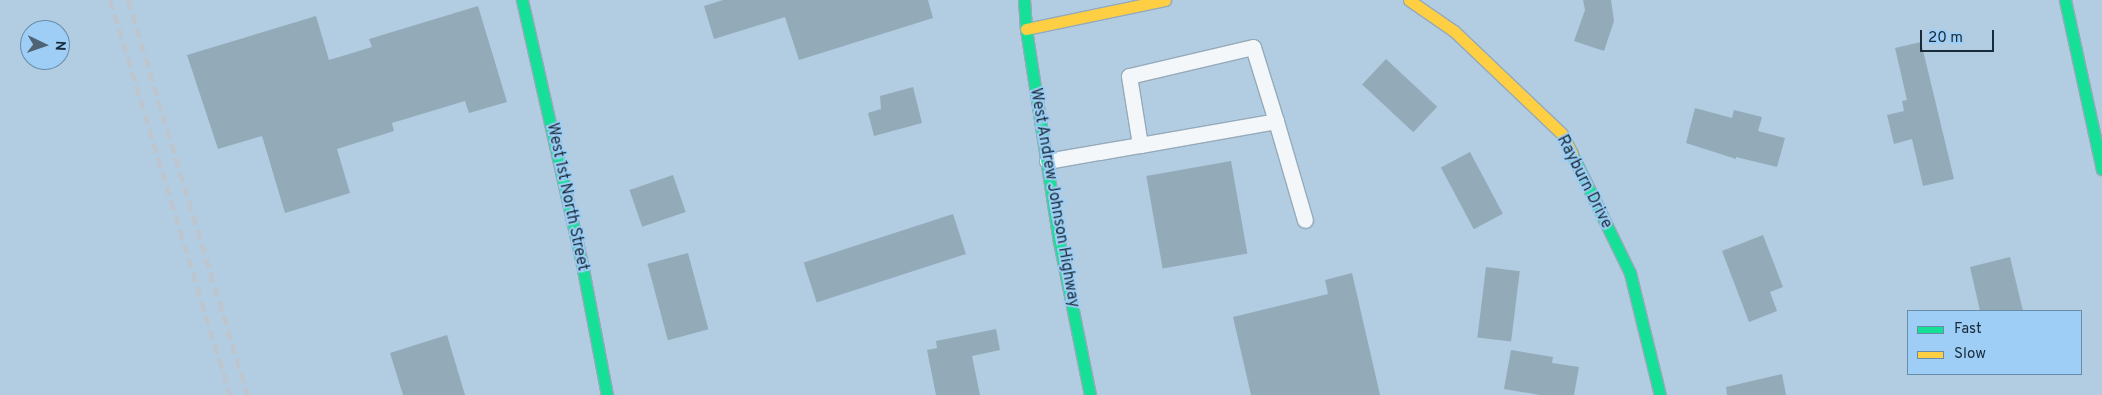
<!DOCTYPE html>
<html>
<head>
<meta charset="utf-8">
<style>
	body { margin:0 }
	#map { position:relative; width:2102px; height:395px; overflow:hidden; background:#b2cce1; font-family:Overpass,sans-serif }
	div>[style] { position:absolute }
	.building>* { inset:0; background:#93abb9; transform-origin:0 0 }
	.roads { filter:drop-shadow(1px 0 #95aaba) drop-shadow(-1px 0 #95aaba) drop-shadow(0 1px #95aaba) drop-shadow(0 -1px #95aaba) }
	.lane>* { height:15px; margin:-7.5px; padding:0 7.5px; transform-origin:7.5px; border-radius:7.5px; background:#f3f7fa }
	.fast>* { height:11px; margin:-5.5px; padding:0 5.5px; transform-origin:5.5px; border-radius:5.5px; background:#16e098 }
	.slow>* { height:11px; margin:-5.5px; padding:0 5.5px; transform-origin:5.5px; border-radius:5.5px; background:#ffcf43 }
	.rail>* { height:4px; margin-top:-2px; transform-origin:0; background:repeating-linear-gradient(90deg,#bec5cc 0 10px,transparent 0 15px) }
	span { translate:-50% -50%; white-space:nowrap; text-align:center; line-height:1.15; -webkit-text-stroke:4px #9ecef5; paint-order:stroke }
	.street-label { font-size:16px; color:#182b3a }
	.legend { position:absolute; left:1907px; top:310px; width:175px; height:65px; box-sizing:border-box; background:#9ecef5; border:1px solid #688daa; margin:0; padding:6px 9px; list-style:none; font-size:15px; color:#182b3a }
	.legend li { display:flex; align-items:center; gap:10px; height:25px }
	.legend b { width:25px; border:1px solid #688daa }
	.north { position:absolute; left:20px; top:20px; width:50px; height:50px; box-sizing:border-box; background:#9ecef5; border:1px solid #688daa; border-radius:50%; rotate:93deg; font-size:14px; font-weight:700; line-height:20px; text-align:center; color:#182b3a }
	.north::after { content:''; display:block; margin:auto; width:18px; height:22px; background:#4e6374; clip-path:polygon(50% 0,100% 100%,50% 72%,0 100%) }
	.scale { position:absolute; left:1920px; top:30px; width:74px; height:22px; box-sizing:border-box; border:2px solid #182b3a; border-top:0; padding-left:6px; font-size:15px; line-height:18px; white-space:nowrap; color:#182b3a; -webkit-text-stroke:4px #9ecef5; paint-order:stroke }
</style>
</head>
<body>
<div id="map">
	<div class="building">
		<i style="clip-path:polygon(723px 0,928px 0,933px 18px,799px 60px,785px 17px,714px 39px,704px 6px)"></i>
		<i style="clip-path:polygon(1583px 0,1611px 0,1614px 21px,1604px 51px,1574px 41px,1585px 10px)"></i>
		<i style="clip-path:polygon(478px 6px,507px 102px,469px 113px,465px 101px,392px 123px,394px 131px,337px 149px,350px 193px,285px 213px,262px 136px,218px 149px,187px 55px,316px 16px,329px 60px,372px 47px,369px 39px)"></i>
		<i style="clip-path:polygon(1921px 42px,1954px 179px,1923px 186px,1912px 139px,1894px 144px,1887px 115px,1904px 111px,1902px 101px,1907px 100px,1895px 48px)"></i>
		<i style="left:1386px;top:59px;width:70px;height:35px;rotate:43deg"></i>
		<i style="clip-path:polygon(913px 87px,922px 123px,874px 136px,868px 113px,881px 109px,880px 96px)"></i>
		<i style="clip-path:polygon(1695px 108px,1732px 118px,1734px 110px,1762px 117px,1758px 131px,1785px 138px,1777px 167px,1736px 157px,1736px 159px,1686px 143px)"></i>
		<i style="left:1470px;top:152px;width:70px;height:33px;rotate:62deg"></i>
		<i style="left:1231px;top:161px;width:94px;height:86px;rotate:80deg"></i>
		<i style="left:673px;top:175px;width:39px;height:46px;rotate:71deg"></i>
		<i style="left:953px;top:214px;width:42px;height:157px;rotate:72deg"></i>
		<i style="clip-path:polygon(1763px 235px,1783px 287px,1770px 292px,1777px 311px,1749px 322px,1722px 251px)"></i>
		<i style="left:688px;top:253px;width:79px;height:42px;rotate:75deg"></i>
		<i style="clip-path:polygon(2010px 257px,2023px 311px,1980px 311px,1970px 267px)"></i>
		<i style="left:1486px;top:267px;width:34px;height:71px;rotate:7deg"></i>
		<i style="clip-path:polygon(1352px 273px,1380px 395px,1251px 395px,1233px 317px,1328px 294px,1325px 280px)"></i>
		<i style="clip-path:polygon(996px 329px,1000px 350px,972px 356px,980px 395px,936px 395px,927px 350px,937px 348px,936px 341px)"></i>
		<i style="clip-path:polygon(447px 335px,465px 395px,403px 395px,390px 353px)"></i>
		<i style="clip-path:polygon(1511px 350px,1553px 357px,1552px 363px,1579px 367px,1574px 395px,1540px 395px,1504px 389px)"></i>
		<i style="clip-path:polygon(1782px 374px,1786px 395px,1727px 395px,1726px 387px)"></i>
	</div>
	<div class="roads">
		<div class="lane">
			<i style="left:1276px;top:121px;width:103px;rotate:73.7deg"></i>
			<i style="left:1047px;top:161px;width:53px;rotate:-9.8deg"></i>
			<i style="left:1099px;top:152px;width:42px;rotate:-9.7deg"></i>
			<i style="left:1140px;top:145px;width:138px;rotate:-10deg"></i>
			<i style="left:1276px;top:121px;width:77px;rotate:-107.3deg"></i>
			<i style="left:1253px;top:47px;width:127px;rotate:166.8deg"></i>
			<i style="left:1129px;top:76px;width:70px;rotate:80.9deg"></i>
		</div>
		<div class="fast">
			<i style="left:522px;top:0;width:271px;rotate:77.2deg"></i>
			<i style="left:582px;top:264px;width:133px;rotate:79.2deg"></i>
			<i style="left:1024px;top:0;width:29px;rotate:86deg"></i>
			<i style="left:1026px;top:29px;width:215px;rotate:81.2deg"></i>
			<i style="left:1059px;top:241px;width:157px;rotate:78.6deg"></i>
			<i style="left:2065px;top:0;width:173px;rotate:77.7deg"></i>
			<i style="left:1572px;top:154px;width:132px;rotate:64deg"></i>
			<i style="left:1630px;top:273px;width:126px;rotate:76.2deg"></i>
		</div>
		<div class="slow">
			<i style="left:1409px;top:0;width:55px;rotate:34.6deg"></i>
			<i style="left:1454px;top:31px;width:149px;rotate:43.6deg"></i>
			<i style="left:1562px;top:134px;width:22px;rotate:63deg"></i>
			<i style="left:1026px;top:29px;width:142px;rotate:-11.8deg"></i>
		</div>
	</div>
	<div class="rail">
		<i style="left:110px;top:0;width:413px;rotate:73.1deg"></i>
		<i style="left:128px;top:0;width:413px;rotate:73.2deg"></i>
	</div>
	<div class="street-label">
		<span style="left:1584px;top:182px;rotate:63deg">Rayburn Drive</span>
		<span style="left:567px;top:197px;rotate:78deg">West 1st North Street</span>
		<span style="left:1054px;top:198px;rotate:80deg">West Andrew Johnson Highway</span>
	</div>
	<ul class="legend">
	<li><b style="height:6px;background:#16e098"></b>Fast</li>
	<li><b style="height:6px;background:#ffcf43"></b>Slow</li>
	</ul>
	<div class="north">N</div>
	<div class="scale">20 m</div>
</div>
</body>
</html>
